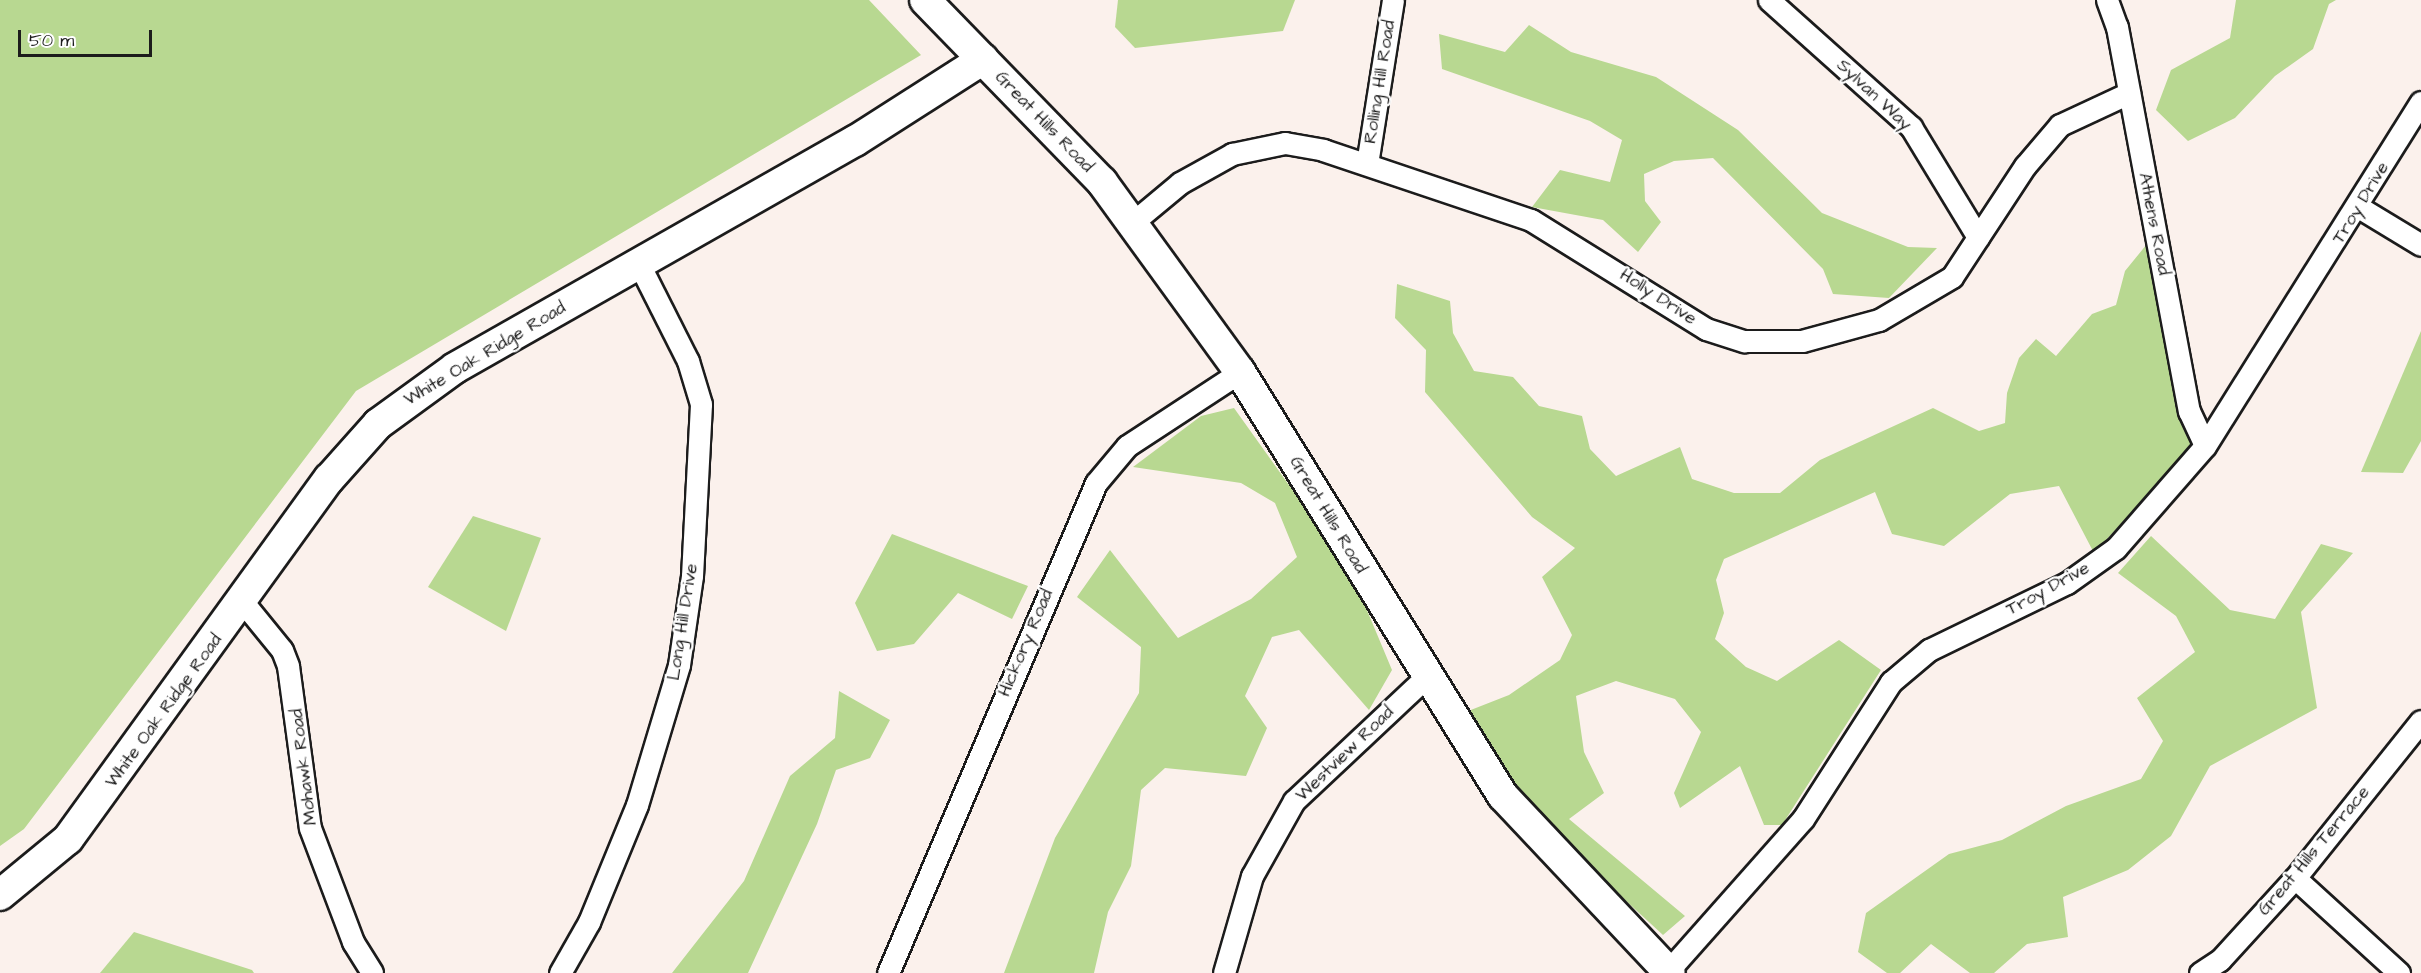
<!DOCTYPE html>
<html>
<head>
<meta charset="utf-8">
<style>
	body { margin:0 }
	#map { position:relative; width:2421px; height:973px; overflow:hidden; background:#fbf1ec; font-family:"Architects Daughter",sans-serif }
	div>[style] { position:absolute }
	.green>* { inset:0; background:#b8d891 }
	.roads { filter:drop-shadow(2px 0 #1c1c1c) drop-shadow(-2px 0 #1c1c1c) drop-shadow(0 2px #1c1c1c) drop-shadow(0 -2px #1c1c1c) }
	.street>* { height:21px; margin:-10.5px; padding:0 10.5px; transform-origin:10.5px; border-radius:10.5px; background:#fff }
	.secondary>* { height:30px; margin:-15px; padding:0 15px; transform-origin:15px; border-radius:15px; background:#fff }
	span { translate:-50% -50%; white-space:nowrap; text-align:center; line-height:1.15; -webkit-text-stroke:4.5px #fff; paint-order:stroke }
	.street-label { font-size:18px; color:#1c1c1c }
	.scale { position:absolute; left:18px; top:30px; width:134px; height:27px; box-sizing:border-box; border:3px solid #1c1c1c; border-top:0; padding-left:8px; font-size:18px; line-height:21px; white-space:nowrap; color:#1c1c1c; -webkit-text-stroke:4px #fff; paint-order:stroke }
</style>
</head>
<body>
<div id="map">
	<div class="green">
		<i style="clip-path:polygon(0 0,869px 0,921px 55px,356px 391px,24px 829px,0 846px)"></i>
		<i style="clip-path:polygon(1118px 0,1295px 0,1283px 31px,1135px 48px,1115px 27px)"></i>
		<i style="clip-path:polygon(2236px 0,2336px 0,2329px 4px,2313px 49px,2275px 76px,2235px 118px,2188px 141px,2156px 110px,2171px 70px,2230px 38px)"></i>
		<i style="clip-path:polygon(1529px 25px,1571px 52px,1656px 77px,1738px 130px,1822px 213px,1908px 247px,1937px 248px,1889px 298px,1833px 294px,1823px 269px,1713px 158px,1674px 161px,1644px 174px,1645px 201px,1661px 222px,1638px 252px,1603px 220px,1532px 207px,1560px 170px,1610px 182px,1622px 140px,1590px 121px,1442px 69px,1439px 34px,1505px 52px)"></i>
		<i style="clip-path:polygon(2147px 244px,2191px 448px,2094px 553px,2059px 486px,2010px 494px,1944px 546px,1892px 534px,1875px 492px,1724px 559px,1716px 580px,1724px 613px,1715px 639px,1746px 667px,1777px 681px,1839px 640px,1881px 670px,1782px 825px,1764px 825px,1740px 766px,1680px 808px,1674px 793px,1701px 732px,1675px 699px,1616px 681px,1576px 696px,1584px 752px,1604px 793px,1569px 819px,1685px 916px,1663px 935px,1524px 807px,1458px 715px,1509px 695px,1560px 660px,1572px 635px,1542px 577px,1575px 548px,1532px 517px,1425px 392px,1426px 350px,1395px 318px,1397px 284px,1450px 301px,1453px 333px,1474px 371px,1513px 377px,1539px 406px,1582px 416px,1590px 449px,1616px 476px,1680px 447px,1692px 479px,1734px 493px,1780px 493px,1820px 460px,1933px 408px,1979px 431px,2005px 423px,2007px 393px,2019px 358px,2036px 339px,2056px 356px,2092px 314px,2116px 305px,2125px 271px)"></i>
		<i style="clip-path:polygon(2421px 331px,2421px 441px,2403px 473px,2361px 472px)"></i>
		<i style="clip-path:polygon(1234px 408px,1351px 572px,1392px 670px,1369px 710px,1299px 630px,1272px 637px,1245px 696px,1267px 728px,1246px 776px,1165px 768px,1141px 790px,1131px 866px,1108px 912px,1094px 973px,1004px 973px,1055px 838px,1139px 693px,1141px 647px,1077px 597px,1110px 550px,1178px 638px,1251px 599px,1297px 557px,1275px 503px,1241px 483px,1133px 467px,1201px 416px)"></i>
		<i style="clip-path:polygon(473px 516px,541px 538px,506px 631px,428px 587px)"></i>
		<i style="clip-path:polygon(892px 534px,1028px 586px,1012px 619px,958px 593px,914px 644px,877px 651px,855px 603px)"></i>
		<i style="clip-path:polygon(2151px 536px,2230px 610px,2275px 619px,2321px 544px,2353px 553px,2301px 612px,2317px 708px,2210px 766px,2171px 836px,2128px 870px,2063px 897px,2068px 937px,2027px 944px,1994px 973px,1970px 973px,1931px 944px,1900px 973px,1887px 973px,1858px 952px,1866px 913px,1949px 854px,2002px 840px,2066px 806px,2141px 779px,2163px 741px,2137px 698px,2195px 652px,2176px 616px,2118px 573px)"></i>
		<i style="clip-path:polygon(839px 691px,890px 720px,870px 758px,836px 770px,817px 824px,748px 973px,672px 973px,744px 881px,790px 776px,835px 738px)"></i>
		<i style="clip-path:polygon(134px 932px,252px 970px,254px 973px,100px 973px)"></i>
	</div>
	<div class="roads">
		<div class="street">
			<i style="left:1769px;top:0;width:191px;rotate:41.8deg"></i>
			<i style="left:1911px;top:127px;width:129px;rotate:58.7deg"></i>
			<i style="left:2107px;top:0;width:29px;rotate:70deg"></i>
			<i style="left:2117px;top:27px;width:391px;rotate:79.4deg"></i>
			<i style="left:2189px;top:411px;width:38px;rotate:65deg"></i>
			<i style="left:1367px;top:164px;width:166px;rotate:-81deg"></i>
			<i style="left:2360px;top:208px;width:71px;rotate:31.2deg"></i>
			<i style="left:1132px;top:223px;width:62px;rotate:-39.8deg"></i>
			<i style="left:1180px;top:183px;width:60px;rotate:-29.1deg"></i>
			<i style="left:1232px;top:154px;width:54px;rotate:-11.7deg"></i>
			<i style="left:1285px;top:143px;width:39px;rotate:10deg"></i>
			<i style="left:1323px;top:150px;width:219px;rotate:18.6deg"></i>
			<i style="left:1531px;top:220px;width:206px;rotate:31.9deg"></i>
			<i style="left:1706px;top:329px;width:40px;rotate:18deg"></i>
			<i style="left:1744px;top:341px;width:58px"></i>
			<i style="left:1802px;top:341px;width:80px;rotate:-15.3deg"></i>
			<i style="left:1879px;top:320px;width:85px;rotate:-30.5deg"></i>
			<i style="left:1952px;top:277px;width:133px;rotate:-56.7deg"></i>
			<i style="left:2025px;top:166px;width:54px;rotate:-49.5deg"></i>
			<i style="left:2060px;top:125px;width:76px;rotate:-24.9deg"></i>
			<i style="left:242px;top:601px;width:63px;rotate:50.8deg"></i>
			<i style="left:282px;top:650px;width:17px;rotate:69deg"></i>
			<i style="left:288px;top:666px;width:163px;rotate:82.3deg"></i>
			<i style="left:310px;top:828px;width:122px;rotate:69.3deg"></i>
			<i style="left:353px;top:942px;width:36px;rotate:58deg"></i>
			<i style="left:2295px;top:878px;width:141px;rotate:42.4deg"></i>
			<i style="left:1668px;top:971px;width:203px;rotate:-48.4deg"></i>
			<i style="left:1803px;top:819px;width:163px;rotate:-57.3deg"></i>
			<i style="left:1891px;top:682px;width:50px;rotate:-40.1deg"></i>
			<i style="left:1929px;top:650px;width:153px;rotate:-25.9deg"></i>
			<i style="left:2067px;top:583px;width:60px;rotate:-35.5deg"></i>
			<i style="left:2116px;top:548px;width:135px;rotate:-48.9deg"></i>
			<i style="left:2205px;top:446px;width:406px;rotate:-57.9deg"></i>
			<i style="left:560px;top:973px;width:59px;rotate:-60.4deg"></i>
			<i style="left:589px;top:922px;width:126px;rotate:-67.7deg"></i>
			<i style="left:637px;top:805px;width:146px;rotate:-73.3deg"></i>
			<i style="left:679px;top:665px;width:90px;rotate:-81.7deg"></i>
			<i style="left:692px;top:576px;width:172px;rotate:-87deg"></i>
			<i style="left:701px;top:404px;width:45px;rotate:-106.8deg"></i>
			<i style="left:688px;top:361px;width:109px;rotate:-116.8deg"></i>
			<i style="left:888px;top:973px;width:532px;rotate:-67deg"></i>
			<i style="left:1096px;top:483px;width:48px;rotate:-50deg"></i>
			<i style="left:1127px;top:446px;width:135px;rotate:-33.2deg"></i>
			<i style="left:1224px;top:973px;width:101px;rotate:-73.9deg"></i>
			<i style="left:1252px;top:876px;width:86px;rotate:-60.8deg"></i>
			<i style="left:1294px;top:801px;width:181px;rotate:-43.2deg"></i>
			<i style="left:2200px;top:973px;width:24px;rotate:-33deg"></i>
			<i style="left:2220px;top:960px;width:111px;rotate:-47.6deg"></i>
			<i style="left:2295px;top:878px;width:201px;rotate:-51.3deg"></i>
		</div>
		<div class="secondary">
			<i style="left:925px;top:0;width:254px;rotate:45.8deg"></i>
			<i style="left:1102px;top:182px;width:235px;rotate:54deg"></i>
			<i style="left:1240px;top:372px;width:499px;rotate:58.2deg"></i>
			<i style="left:1503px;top:796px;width:243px;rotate:46.7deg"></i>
			<i style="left:0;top:895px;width:88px;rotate:-39.5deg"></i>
			<i style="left:68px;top:839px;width:445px;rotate:-54.1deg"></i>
			<i style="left:329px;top:479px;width:74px;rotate:-48.3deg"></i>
			<i style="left:378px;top:424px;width:95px;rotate:-36deg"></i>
			<i style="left:455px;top:368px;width:460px;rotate:-29.6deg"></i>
			<i style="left:855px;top:141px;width:152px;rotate:-32.6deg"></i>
		</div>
	</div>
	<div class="street-label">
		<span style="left:1380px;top:82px;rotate:-81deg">Rolling Hill Road</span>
		<span style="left:1874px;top:95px;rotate:43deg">Sylvan Way</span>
		<span style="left:1044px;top:122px;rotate:46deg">Great Hills Road</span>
		<span style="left:2361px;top:203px;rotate:-59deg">Troy Drive</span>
		<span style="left:2154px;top:224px;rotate:79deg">Athens Road</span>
		<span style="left:1658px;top:297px;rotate:33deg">Holly Drive</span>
		<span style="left:485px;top:354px;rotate:-31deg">White Oak Ridge Road</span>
		<span style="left:1328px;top:515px;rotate:59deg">Great Hills Road</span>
		<span style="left:2048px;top:589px;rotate:-29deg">Troy Drive</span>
		<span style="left:683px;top:622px;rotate:-81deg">Long Hill Drive</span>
		<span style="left:1026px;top:643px;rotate:-67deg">Hickory Road</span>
		<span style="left:164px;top:711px;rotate:-54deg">White Oak Ridge Road</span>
		<span style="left:1345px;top:754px;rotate:-44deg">Westview Road</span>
		<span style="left:304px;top:767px;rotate:-97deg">Mohawk Road</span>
		<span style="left:2314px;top:851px;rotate:-50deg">Great Hills Terrace</span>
	</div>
	<div class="scale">50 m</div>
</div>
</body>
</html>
